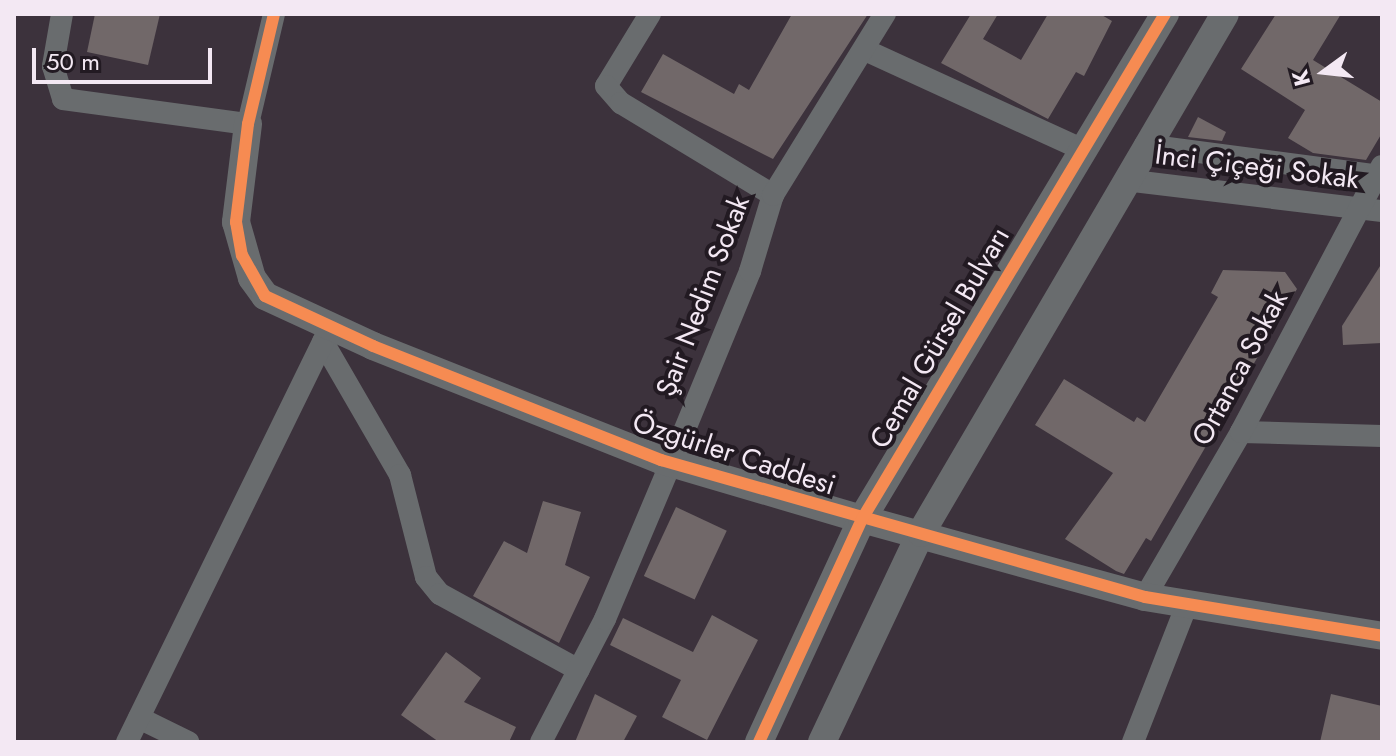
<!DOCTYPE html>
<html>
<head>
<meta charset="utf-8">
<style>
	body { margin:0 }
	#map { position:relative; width:1396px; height:756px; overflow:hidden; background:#3c323c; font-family:Jost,sans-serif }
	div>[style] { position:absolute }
	.building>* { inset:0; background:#716869; transform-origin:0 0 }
	.minor>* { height:22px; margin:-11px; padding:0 11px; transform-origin:11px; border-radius:11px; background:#696c6e }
	.tertiary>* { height:28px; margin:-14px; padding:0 14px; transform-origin:14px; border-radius:14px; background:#696c6e }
	.cycleway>* { height:12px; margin:-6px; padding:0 6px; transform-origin:6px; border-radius:6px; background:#f68b52 }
	span { translate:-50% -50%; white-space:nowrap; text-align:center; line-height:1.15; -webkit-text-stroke:8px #221a22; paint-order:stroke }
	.street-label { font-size:28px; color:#f3e8f3 }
	.frame { position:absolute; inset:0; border:16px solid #f3e8f3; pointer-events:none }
	.north { position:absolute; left:1284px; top:32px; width:80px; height:80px; -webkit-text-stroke:6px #221a22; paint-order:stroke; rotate:255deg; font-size:22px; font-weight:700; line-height:32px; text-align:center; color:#f3e8f3 }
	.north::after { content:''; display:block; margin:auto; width:28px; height:36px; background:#f3e8f3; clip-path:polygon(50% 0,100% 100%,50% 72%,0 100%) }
	.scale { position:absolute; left:32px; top:48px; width:180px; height:36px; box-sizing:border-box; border:4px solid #f3e8f3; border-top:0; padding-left:10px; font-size:24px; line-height:28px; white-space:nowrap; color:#f3e8f3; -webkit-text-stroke:6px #221a22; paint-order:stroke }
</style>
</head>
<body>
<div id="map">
	<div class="building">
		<i style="clip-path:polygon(95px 14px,160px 14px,148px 65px,87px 52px)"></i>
		<i style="clip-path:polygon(792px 14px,868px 14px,773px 159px,641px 92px,663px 54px,734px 94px,739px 84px,749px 90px)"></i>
		<i style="clip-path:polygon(971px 14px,998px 14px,983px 39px,1021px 60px,1048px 14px,1100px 14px,1112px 21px,1084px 76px,1076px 72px,1048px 119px,941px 63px)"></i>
		<i style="clip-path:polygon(1276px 14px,1341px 14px,1313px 60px,1382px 102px,1382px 133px,1366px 160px,1313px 153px,1288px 138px,1305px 110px,1241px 69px)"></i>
		<i style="clip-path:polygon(1198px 117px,1226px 132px,1222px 141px,1188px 137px)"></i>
		<i style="clip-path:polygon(1382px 263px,1382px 343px,1343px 345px,1342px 326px)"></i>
		<i style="clip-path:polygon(1223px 270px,1285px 272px,1297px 289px,1151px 541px,1146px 538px,1124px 574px,1116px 571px,1065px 539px,1113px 473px,1035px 425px,1064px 379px,1134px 422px,1137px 417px,1145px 422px,1218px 297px,1211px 293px)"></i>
		<i style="clip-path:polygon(543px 501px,581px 512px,565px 565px,590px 577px,559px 643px,473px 596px,504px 541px,527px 553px)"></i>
		<i style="left:676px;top:507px;width:56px;height:76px;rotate:25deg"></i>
		<i style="clip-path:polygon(712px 615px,758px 640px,707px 740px,662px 717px,681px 680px,610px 645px,623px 618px,693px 652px)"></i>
		<i style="clip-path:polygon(446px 652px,481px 678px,464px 702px,516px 727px,509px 742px,439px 742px,401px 715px)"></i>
		<i style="clip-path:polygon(595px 694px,637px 716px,623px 742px,575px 742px)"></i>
		<i style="clip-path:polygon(1331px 694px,1382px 706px,1382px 742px,1320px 742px)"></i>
	</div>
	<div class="minor">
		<i style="left:62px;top:14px;width:53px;rotate:99.8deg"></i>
		<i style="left:53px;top:66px;width:34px;rotate:73deg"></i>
		<i style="left:63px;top:99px;width:187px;rotate:7.7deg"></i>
		<i style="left:248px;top:124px;width:113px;rotate:-76.7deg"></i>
		<i style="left:650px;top:14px;width:84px;rotate:121.4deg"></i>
		<i style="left:606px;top:86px;width:23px;rotate:49deg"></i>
		<i style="left:621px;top:103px;width:178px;rotate:31.2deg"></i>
		<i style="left:865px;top:50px;width:235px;rotate:24.6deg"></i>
		<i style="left:1145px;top:145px;width:239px;rotate:7.5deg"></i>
		<i style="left:1125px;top:180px;width:259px;rotate:6.9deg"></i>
		<i style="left:323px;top:342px;width:154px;rotate:59.9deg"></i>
		<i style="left:400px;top:475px;width:105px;rotate:75.7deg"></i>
		<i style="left:426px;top:577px;width:22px;rotate:51deg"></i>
		<i style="left:440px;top:594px;width:158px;rotate:28.7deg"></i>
		<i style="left:1241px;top:432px;width:141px;rotate:1.6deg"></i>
		<i style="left:1145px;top:597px;width:191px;rotate:-59.8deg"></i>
		<i style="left:1241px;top:432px;width:301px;rotate:-62.1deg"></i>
		<i style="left:139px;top:718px;width:55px;rotate:26.1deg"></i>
		<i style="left:127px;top:742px;width:463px;rotate:-63.9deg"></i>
		<i style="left:541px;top:742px;width:139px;rotate:-62.5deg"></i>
		<i style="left:605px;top:619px;width:169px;rotate:-67.1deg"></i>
		<i style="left:671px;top:463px;width:208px;rotate:-67.6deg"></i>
		<i style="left:750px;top:271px;width:79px;rotate:-73.2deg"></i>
		<i style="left:773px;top:195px;width:213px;rotate:-58.3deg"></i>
		<i style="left:1133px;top:742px;width:148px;rotate:-68.6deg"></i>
	</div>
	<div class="tertiary">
		<i style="left:248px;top:124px;width:99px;rotate:97deg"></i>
		<i style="left:236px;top:222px;width:58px;rotate:74.1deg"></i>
		<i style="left:252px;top:278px;width:22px;rotate:54deg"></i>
		<i style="left:265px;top:296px;width:119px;rotate:24.8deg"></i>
		<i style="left:373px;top:346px;width:310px;rotate:21.6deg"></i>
		<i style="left:661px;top:460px;width:209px;rotate:16.4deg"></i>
		<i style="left:862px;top:519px;width:294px;rotate:15.4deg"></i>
		<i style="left:1145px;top:597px;width:240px;rotate:9.3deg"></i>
		<i style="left:759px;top:742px;width:246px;rotate:-65.2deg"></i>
		<i style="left:862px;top:519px;width:589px;rotate:-59.04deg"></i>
		<i style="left:822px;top:742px;width:231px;rotate:-64.7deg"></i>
		<i style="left:921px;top:533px;width:601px;rotate:-59.64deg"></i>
	</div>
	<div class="cycleway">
		<i style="left:274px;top:14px;width:113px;rotate:103.3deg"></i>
		<i style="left:248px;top:124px;width:99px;rotate:97deg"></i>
		<i style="left:236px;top:222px;width:34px;rotate:80deg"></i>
		<i style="left:242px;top:255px;width:47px;rotate:60.7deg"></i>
		<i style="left:265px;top:296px;width:119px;rotate:24.8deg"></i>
		<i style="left:373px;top:346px;width:310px;rotate:21.6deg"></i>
		<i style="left:661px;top:460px;width:503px;rotate:15.8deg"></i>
		<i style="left:1145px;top:597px;width:240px;rotate:9.3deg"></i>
		<i style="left:759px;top:742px;width:246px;rotate:-65.2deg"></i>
		<i style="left:862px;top:519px;width:589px;rotate:-59.04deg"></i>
	</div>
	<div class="street-label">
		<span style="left:1257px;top:167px;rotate:7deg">İnci Çiçeği Sokak</span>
		<span style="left:703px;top:296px;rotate:-69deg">Şair Nedim Sokak</span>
		<span style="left:940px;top:338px;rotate:-60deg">Cemal Gürsel Bulvarı</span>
		<span style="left:1240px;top:368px;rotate:-62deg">Ortanca Sokak</span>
		<span style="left:734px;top:454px;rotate:18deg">Özgürler Caddesi</span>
	</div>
	<div class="frame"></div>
	<div class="north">K</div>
	<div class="scale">50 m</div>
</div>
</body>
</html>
